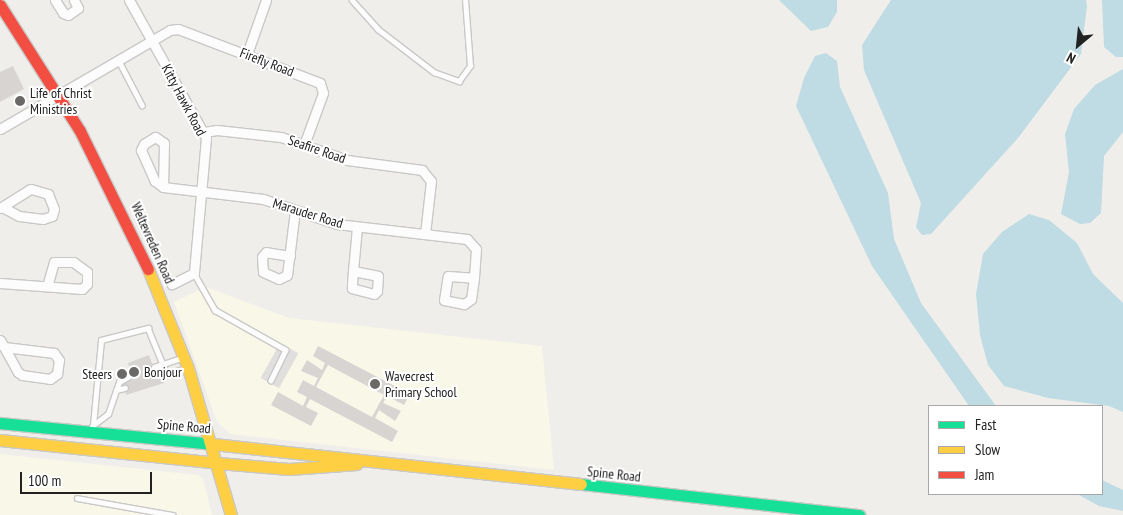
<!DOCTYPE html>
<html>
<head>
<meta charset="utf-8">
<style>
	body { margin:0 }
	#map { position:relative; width:1123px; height:515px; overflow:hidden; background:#f0eeeb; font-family:"PT Sans Narrow",sans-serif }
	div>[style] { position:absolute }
	.education>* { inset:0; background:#f8f7e8 }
	.parking>* { inset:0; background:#e0dfde; transform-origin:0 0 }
	.water>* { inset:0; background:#bfdbe3 }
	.building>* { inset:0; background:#d7d4d2 }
	.roads { filter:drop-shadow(1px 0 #c9c8c7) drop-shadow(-1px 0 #c9c8c7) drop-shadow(0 1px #c9c8c7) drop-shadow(0 -1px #c9c8c7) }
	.lane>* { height:4.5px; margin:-2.25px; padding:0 2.25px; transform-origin:2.25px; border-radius:2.25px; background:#fdfcfc }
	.street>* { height:9px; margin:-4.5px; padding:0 4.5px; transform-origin:4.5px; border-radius:4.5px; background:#fdfcfc }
	.fast>* { height:11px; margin:-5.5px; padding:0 5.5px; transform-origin:5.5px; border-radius:5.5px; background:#16e098 }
	.slow>* { height:11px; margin:-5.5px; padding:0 5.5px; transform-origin:5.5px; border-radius:5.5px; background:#ffcf43 }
	.jam>* { height:11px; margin:-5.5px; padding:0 5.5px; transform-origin:5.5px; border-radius:5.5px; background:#f24e42 }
	.dots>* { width:14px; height:14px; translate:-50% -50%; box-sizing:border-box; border:2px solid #fff; border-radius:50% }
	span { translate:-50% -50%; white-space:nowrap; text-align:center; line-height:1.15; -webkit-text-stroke:4px #fff; paint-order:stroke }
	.street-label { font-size:14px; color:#222 }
	.poi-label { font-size:14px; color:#222 }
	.left { translate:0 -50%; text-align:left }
	.right { translate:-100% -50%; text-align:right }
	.legend { position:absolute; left:928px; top:405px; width:175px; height:90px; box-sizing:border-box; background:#fff; border:1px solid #a7a7a7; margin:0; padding:6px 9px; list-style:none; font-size:15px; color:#222 }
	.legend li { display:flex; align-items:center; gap:10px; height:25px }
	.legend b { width:25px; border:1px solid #a7a7a7 }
	.north { position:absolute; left:1053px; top:20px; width:50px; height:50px; -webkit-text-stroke:4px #fff; paint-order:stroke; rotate:208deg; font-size:14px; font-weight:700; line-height:20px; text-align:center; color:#222 }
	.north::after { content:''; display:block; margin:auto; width:18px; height:22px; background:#222; clip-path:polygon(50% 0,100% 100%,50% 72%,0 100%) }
	.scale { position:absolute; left:20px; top:472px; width:132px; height:22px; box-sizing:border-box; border:2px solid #222; border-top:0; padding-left:6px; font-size:15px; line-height:18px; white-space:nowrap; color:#222; -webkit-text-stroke:4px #fff; paint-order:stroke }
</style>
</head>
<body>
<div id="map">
	<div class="education">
		<i style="clip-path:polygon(206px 287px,289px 318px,542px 346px,554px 470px,230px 434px,217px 422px,174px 302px)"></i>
		<i style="clip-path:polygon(0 454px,198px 475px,203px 479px,212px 515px,0 515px)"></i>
	</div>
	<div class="parking">
		<i style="left:280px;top:343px;width:21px;height:40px;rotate:29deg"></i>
	</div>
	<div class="water">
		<i style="clip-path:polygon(779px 0,837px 0,837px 12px,828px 27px,811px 31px)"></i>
		<i style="clip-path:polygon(891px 0,1086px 0,1087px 6px,1081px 54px,1018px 138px,931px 234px,922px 235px,916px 227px,921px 203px,864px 70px,862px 45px)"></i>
		<i style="clip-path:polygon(1102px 0,1123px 0,1123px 57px,1116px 57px,1104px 47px)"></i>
		<i style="clip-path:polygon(826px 53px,837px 61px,840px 87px,888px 193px,894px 239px,921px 303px,996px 406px,969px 406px,872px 266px,796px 106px,804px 78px,815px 56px)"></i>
		<i style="clip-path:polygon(1123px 69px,1123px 132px,1104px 156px,1101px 213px,1090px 223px,1080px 224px,1061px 214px,1069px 172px,1065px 134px,1074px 109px,1095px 85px)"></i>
		<i style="clip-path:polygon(1029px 214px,1049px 220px,1077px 243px,1093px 274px,1123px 303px,1123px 412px,1109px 406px,1048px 398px,1004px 386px,988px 365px,980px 335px,976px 294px,983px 254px,1002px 232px)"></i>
		<i style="clip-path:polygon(1102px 480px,1123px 490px,1123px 511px,1099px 506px,1077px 494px,1102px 494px)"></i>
	</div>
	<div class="building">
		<i style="clip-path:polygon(13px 66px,24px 89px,0 102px,0 72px)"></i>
		<i style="clip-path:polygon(evenodd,318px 346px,410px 394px,404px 405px,387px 396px,383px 403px,401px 411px,395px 421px,379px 410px,375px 418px,398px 431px,392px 442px,310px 399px,306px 407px,318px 413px,311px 426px,271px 405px,278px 392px,303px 406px,307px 397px,297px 392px,303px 380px,314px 386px,318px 378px,301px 371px,307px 360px,322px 370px,325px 363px,313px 356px,318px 346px,328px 365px,384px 395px,372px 417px,316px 387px,328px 365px)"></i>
		<i style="clip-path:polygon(149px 355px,155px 372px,160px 371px,164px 383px,126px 395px,123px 382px,133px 380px,128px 363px)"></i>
	</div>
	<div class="roads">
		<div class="lane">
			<i style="left:352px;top:0;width:39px;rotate:48deg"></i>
			<i style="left:378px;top:29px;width:71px;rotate:37.5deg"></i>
			<i style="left:434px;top:72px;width:27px;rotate:20deg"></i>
			<i style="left:459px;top:81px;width:19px;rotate:-54deg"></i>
			<i style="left:470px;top:66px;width:66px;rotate:-94.3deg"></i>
			<i style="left:119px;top:61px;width:50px;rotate:62.4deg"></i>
			<i style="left:194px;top:273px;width:43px;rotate:60.4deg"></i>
			<i style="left:215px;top:310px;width:81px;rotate:29.4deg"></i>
			<i style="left:286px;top:350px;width:34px;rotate:116deg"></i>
			<i style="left:154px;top:367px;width:28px;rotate:-18deg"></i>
			<i style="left:161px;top:375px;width:27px;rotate:-15deg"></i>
			<i style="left:116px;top:390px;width:9px;rotate:-13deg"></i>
			<i style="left:93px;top:425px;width:85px;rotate:-84.6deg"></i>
			<i style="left:101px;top:340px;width:49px;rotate:-14.3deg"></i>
			<i style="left:148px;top:328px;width:50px;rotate:67.6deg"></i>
			<i style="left:92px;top:426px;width:20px;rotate:-37deg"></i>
			<i style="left:108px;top:414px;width:34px;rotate:-71deg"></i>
			<i style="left:119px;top:382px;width:14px;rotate:-30deg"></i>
			<i style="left:77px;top:498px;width:97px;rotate:10.1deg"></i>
		</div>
		<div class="street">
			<i style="left:55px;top:0;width:15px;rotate:58deg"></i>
			<i style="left:63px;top:13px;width:5px;rotate:22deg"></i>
			<i style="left:68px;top:15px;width:12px;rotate:-35deg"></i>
			<i style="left:78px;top:8px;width:9px;rotate:-117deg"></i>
			<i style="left:129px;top:0;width:158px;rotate:60.8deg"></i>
			<i style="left:206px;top:138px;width:136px;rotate:95.1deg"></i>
			<i style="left:194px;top:273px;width:25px;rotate:153deg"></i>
			<i style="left:247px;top:54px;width:57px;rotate:-70.6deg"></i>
			<i style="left:0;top:129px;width:197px;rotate:-30.2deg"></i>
			<i style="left:170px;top:30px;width:8px;rotate:-7deg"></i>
			<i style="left:178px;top:29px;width:152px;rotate:20.8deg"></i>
			<i style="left:320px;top:83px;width:10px;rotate:73deg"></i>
			<i style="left:323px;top:93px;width:55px;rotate:110.1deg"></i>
			<i style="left:204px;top:132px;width:13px;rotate:-9deg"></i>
			<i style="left:217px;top:130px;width:64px;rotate:6.2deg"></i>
			<i style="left:281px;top:137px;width:70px;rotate:19.2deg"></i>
			<i style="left:347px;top:160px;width:76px;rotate:7.6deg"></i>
			<i style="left:422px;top:170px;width:14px;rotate:51deg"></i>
			<i style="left:431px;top:181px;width:53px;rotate:96.5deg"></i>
			<i style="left:163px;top:187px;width:44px;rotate:-88.7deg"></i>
			<i style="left:164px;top:143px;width:11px;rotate:-146deg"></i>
			<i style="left:155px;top:137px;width:13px;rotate:148deg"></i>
			<i style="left:144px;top:144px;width:7px;rotate:117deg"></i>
			<i style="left:141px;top:150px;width:34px;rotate:66deg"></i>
			<i style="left:155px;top:181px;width:10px;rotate:37deg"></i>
			<i style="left:163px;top:187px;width:101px;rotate:6.8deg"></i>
			<i style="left:263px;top:199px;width:78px;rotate:18.7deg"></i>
			<i style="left:337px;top:224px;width:131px;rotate:6.6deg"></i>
			<i style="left:467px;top:239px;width:13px;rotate:48deg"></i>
			<i style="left:476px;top:249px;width:29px;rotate:94deg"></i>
			<i style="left:474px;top:278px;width:21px;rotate:98deg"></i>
			<i style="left:471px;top:299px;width:9px;rotate:144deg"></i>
			<i style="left:464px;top:304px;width:20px;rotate:-169deg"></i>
			<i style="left:444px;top:300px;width:24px;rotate:-81deg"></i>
			<i style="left:448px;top:276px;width:26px;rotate:4deg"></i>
			<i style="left:0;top:208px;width:36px;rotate:-32deg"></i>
			<i style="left:31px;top:189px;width:18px;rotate:16deg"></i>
			<i style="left:48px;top:194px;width:16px;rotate:68deg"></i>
			<i style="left:54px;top:209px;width:7px;rotate:106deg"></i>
			<i style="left:52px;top:216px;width:9px;rotate:162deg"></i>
			<i style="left:43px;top:219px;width:24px;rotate:-173deg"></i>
			<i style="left:19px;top:216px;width:19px;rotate:-152deg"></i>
			<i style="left:290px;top:256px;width:24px;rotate:-171deg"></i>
			<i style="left:266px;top:252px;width:6px;rotate:129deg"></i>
			<i style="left:262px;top:257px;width:15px;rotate:86deg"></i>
			<i style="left:263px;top:272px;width:17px;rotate:24deg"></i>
			<i style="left:279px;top:279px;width:9px;rotate:-27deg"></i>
			<i style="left:287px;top:275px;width:65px;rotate:-83deg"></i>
			<i style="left:353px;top:271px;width:25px;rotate:11deg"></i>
			<i style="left:378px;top:276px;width:15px;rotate:94deg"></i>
			<i style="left:377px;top:291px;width:4px;rotate:135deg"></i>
			<i style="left:374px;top:294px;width:23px;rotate:-165deg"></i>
			<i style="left:352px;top:288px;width:4px;rotate:-90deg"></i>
			<i style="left:352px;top:284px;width:13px;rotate:-86deg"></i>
			<i style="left:353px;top:271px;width:44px;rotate:-84.8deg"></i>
			<i style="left:0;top:283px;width:82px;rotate:4.2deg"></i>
			<i style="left:82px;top:289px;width:7px;rotate:-45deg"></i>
			<i style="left:87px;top:284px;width:12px;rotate:-90deg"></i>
			<i style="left:87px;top:272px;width:17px;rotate:-144deg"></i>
			<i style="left:73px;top:262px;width:19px;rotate:180deg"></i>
			<i style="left:54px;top:262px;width:25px;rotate:106deg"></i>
			<i style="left:0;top:340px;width:8px;rotate:60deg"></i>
			<i style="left:4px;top:347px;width:29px;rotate:61deg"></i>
			<i style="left:18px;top:372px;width:5px;rotate:37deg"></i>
			<i style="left:22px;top:375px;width:28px;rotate:8deg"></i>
			<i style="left:50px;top:379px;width:9px;rotate:-36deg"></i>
			<i style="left:57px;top:374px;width:14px;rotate:-82deg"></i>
			<i style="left:59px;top:360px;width:9px;rotate:-126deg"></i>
			<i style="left:54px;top:353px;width:50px;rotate:-173.2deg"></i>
		</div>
		<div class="fast">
			<i style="left:0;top:423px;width:214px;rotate:5.6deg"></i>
			<i style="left:581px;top:484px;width:280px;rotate:6.4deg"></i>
		</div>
		<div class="slow">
			<i style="left:148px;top:269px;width:107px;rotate:68deg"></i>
			<i style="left:188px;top:368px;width:153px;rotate:73.7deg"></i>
			<i style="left:0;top:440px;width:219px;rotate:6deg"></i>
			<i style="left:213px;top:444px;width:370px;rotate:6.2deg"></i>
			<i style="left:218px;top:463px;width:71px;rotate:4.8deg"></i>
			<i style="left:289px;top:469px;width:68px;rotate:-4.2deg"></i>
		</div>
		<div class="jam">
			<i style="left:0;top:5px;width:149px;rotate:57.6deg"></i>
			<i style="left:80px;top:131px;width:154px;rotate:63.8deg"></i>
		</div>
	</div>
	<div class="dots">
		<i style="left:20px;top:101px;background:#6a6968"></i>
		<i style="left:134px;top:372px;background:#6a6968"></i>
		<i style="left:122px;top:374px;background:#6a6968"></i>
		<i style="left:375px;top:384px;background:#6a6968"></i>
	</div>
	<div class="street-label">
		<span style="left:267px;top:62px;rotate:21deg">Firefly Road</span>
		<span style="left:184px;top:100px;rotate:62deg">Kitty Hawk Road</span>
		<span style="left:317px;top:149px;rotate:19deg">Seafire Road</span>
		<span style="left:308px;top:213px;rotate:17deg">Marauder Road</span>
		<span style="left:153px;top:243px;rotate:66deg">Weltevreden Road</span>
		<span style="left:184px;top:426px;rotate:5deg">Spine Road</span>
		<span style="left:614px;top:474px;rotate:6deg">Spine Road</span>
	</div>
	<div class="poi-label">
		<span class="left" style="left:30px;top:101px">Life of Christ<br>Ministries</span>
		<span class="left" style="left:144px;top:372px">Bonjour</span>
		<span class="right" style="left:112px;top:374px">Steers</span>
		<span class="left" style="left:385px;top:384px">Wavecrest<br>Primary School</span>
	</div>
	<ul class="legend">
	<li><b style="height:6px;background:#16e098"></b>Fast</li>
	<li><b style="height:6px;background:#ffcf43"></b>Slow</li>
	<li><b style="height:6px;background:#f24e42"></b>Jam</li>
	</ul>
	<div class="north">N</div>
	<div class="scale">100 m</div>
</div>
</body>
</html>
